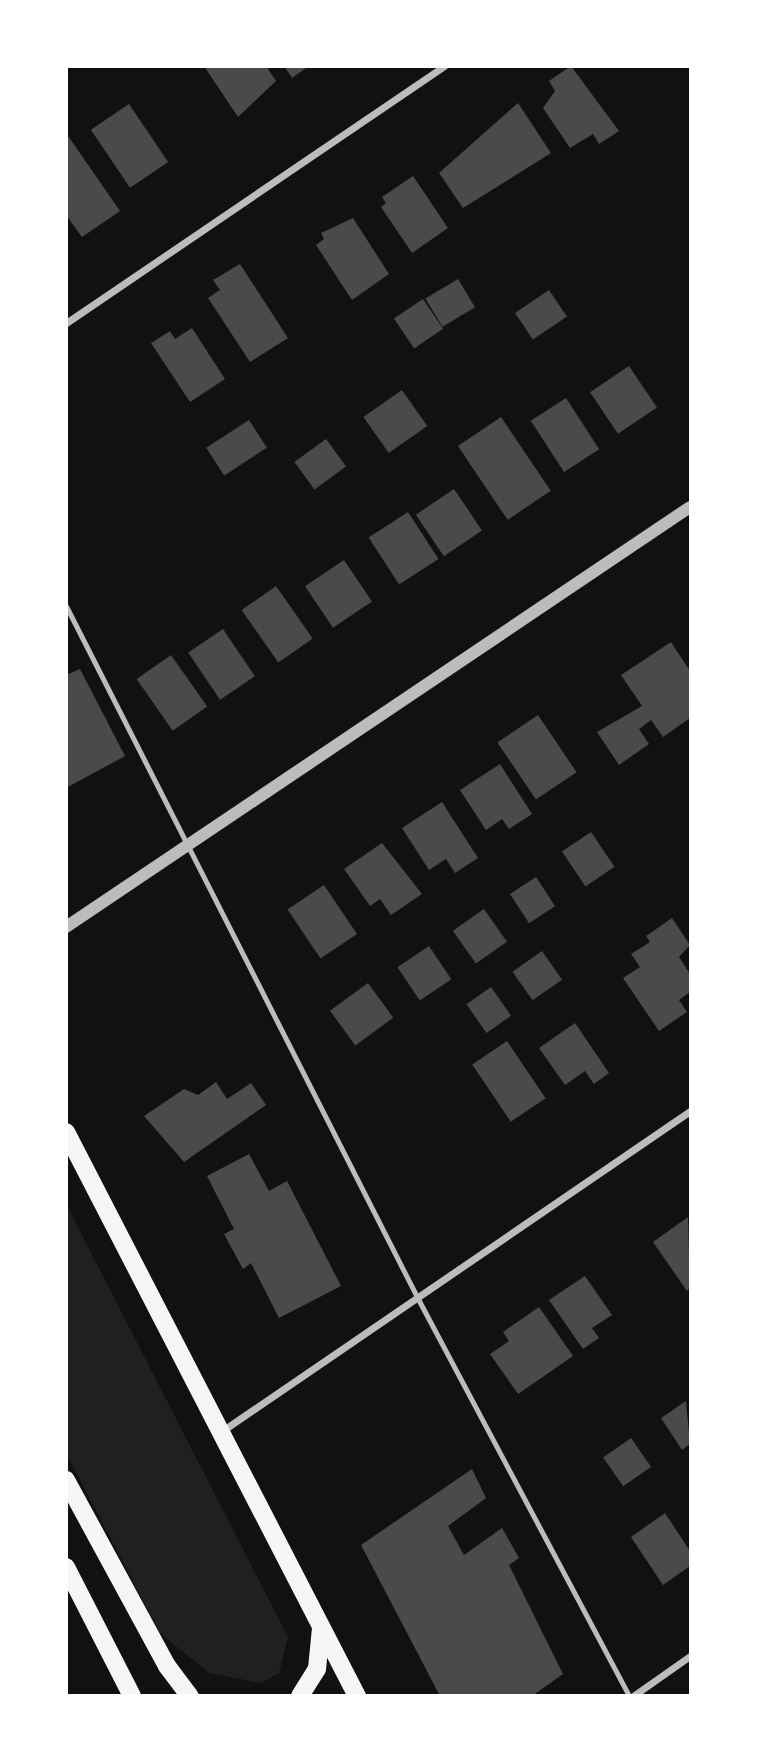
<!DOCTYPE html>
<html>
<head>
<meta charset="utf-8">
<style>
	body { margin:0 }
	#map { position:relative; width:757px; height:1762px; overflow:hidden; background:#111; font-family:"Fira Sans",sans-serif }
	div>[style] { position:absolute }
	.green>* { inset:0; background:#202020 }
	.building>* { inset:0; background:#4a4a4a; transform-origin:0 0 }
	.service>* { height:5px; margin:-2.5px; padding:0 2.5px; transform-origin:2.5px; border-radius:2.5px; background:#bcbcbc }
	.minor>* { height:7px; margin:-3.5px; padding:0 3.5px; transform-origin:3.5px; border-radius:3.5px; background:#bcbcbc }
	.tertiary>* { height:12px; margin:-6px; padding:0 6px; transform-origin:6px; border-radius:6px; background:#bcbcbc }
	.primary>* { height:18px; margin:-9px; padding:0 9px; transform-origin:9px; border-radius:9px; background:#f5f5f5 }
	span { translate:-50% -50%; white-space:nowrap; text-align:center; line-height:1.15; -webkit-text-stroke:7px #fff; paint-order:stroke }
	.frame { position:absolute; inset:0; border:68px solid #fff; pointer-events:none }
</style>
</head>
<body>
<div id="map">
	<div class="green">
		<i style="clip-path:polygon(66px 1204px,288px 1637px,279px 1673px,261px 1683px,209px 1673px,160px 1633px,67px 1455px)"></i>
	</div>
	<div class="building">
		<i style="clip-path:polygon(204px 66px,266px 66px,276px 81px,238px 117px)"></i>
		<i style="clip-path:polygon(284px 66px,309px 66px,292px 78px)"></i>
		<i style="clip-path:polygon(571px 66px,619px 131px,599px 144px,593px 134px,570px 148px,543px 108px,555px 91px,549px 81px)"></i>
		<i style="clip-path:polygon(518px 103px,551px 153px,463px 208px,439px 173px)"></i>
		<i style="left:129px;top:104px;width:70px;height:46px;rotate:56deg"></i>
		<i style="clip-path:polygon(66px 133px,120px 211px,82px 237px,66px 215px)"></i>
		<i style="clip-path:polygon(413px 176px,448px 228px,412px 253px,381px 207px,386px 203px,382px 197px)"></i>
		<i style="clip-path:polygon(353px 218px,389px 274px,352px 300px,316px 245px,324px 239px,321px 233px)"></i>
		<i style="clip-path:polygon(240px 264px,288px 338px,250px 362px,208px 298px,220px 290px,213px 280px)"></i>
		<i style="left:458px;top:279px;width:33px;height:38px;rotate:59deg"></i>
		<i style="left:549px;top:290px;width:32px;height:41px;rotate:56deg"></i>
		<i style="left:423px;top:299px;width:36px;height:35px;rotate:56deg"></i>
		<i style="clip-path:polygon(192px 328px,225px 379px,190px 402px,151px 343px,170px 331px,175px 339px)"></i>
		<i style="left:629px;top:366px;width:50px;height:47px;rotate:56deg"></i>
		<i style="left:402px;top:390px;width:44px;height:47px;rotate:55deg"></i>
		<i style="left:566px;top:398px;width:61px;height:42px;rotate:57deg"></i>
		<i style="left:501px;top:417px;width:89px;height:52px;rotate:56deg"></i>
		<i style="left:249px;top:420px;width:33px;height:51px;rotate:57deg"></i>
		<i style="left:326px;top:439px;width:34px;height:39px;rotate:54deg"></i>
		<i style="left:454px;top:489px;width:50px;height:46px;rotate:56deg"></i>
		<i style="left:408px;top:512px;width:56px;height:47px;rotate:57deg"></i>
		<i style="left:344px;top:560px;width:50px;height:47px;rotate:56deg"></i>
		<i style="left:276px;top:586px;width:64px;height:42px;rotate:55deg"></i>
		<i style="left:223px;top:629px;width:57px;height:42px;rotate:56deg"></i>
		<i style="clip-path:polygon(671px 642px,690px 671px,690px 718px,663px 737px,651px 720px,639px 729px,649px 744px,619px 765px,597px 732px,642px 706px,621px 675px)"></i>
		<i style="left:171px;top:655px;width:63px;height:42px;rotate:55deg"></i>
		<i style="clip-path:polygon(80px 669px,125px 756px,66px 788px,66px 675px)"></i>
		<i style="left:538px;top:715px;width:69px;height:49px;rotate:56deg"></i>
		<i style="clip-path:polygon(500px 764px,532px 814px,509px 829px,502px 819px,486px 830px,460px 790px)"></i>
		<i style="clip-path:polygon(442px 802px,478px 858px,455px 873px,446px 859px,429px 870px,402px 828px)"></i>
		<i style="left:591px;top:832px;width:42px;height:35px;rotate:56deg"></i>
		<i style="clip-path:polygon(382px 843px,422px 894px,391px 915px,380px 899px,370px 906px,344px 869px)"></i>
		<i style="left:536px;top:877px;width:35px;height:31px;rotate:57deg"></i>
		<i style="left:324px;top:885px;width:59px;height:44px;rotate:56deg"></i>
		<i style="left:484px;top:909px;width:40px;height:38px;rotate:55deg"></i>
		<i style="clip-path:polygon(672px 918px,690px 945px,679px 957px,690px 974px,690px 992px,679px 1000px,687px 1012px,659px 1031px,623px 978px,640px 967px,631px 954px,650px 942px,646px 936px)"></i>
		<i style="left:429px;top:946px;width:40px;height:38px;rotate:56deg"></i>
		<i style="left:542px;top:951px;width:35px;height:36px;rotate:55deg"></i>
		<i style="left:368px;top:983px;width:43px;height:47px;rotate:54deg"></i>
		<i style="left:491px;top:987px;width:35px;height:30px;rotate:55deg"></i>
		<i style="clip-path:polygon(575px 1023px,609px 1073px,594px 1084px,585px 1071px,565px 1085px,539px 1048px)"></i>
		<i style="left:507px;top:1041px;width:69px;height:42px;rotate:56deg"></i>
		<i style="clip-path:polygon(216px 1082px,227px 1099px,251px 1083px,266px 1105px,184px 1162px,144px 1116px,184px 1089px,198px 1095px)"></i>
		<i style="clip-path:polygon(249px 1154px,269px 1191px,287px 1181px,341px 1286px,279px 1318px,251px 1263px,243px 1269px,224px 1234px,234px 1229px,207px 1176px)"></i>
		<i style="clip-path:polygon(688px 1217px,690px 1288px,687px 1291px,653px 1242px)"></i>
		<i style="clip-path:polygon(585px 1276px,612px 1315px,592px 1328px,599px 1338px,583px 1349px,549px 1300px)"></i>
		<i style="clip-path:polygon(539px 1307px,573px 1356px,518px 1394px,490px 1354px,509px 1341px,503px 1332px)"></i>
		<i style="clip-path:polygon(686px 1401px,690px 1444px,682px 1450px,661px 1418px)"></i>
		<i style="left:631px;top:1438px;width:35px;height:34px;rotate:55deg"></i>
		<i style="clip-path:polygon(472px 1469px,486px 1498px,448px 1526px,464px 1555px,502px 1528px,519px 1558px,509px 1565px,563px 1674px,532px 1696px,440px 1696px,361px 1545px)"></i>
		<i style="clip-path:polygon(665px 1513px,690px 1551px,690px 1566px,663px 1585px,631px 1537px)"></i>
	</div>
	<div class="service">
		<i style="left:66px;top:606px;width:775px;rotate:63.07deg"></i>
		<i style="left:417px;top:1297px;width:452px;rotate:62deg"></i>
	</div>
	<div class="minor">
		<i style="left:66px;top:323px;width:457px;rotate:-34.2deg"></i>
		<i style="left:222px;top:1431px;width:567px;rotate:-34.36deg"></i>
		<i style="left:633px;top:1696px;width:70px;rotate:-35.1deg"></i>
	</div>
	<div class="tertiary">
		<i style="left:66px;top:927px;width:752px;rotate:-33.94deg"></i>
	</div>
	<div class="primary">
		<i style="left:66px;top:1132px;width:635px;rotate:62.71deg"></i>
		<i style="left:66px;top:1480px;width:212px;rotate:61.5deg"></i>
		<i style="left:167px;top:1666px;width:38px;rotate:53deg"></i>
		<i style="left:66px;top:1567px;width:145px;rotate:62.9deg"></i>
		<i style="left:300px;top:1696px;width:32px;rotate:-58deg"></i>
		<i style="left:317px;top:1669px;width:41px;rotate:-84.4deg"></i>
	</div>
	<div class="frame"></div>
</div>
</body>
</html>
